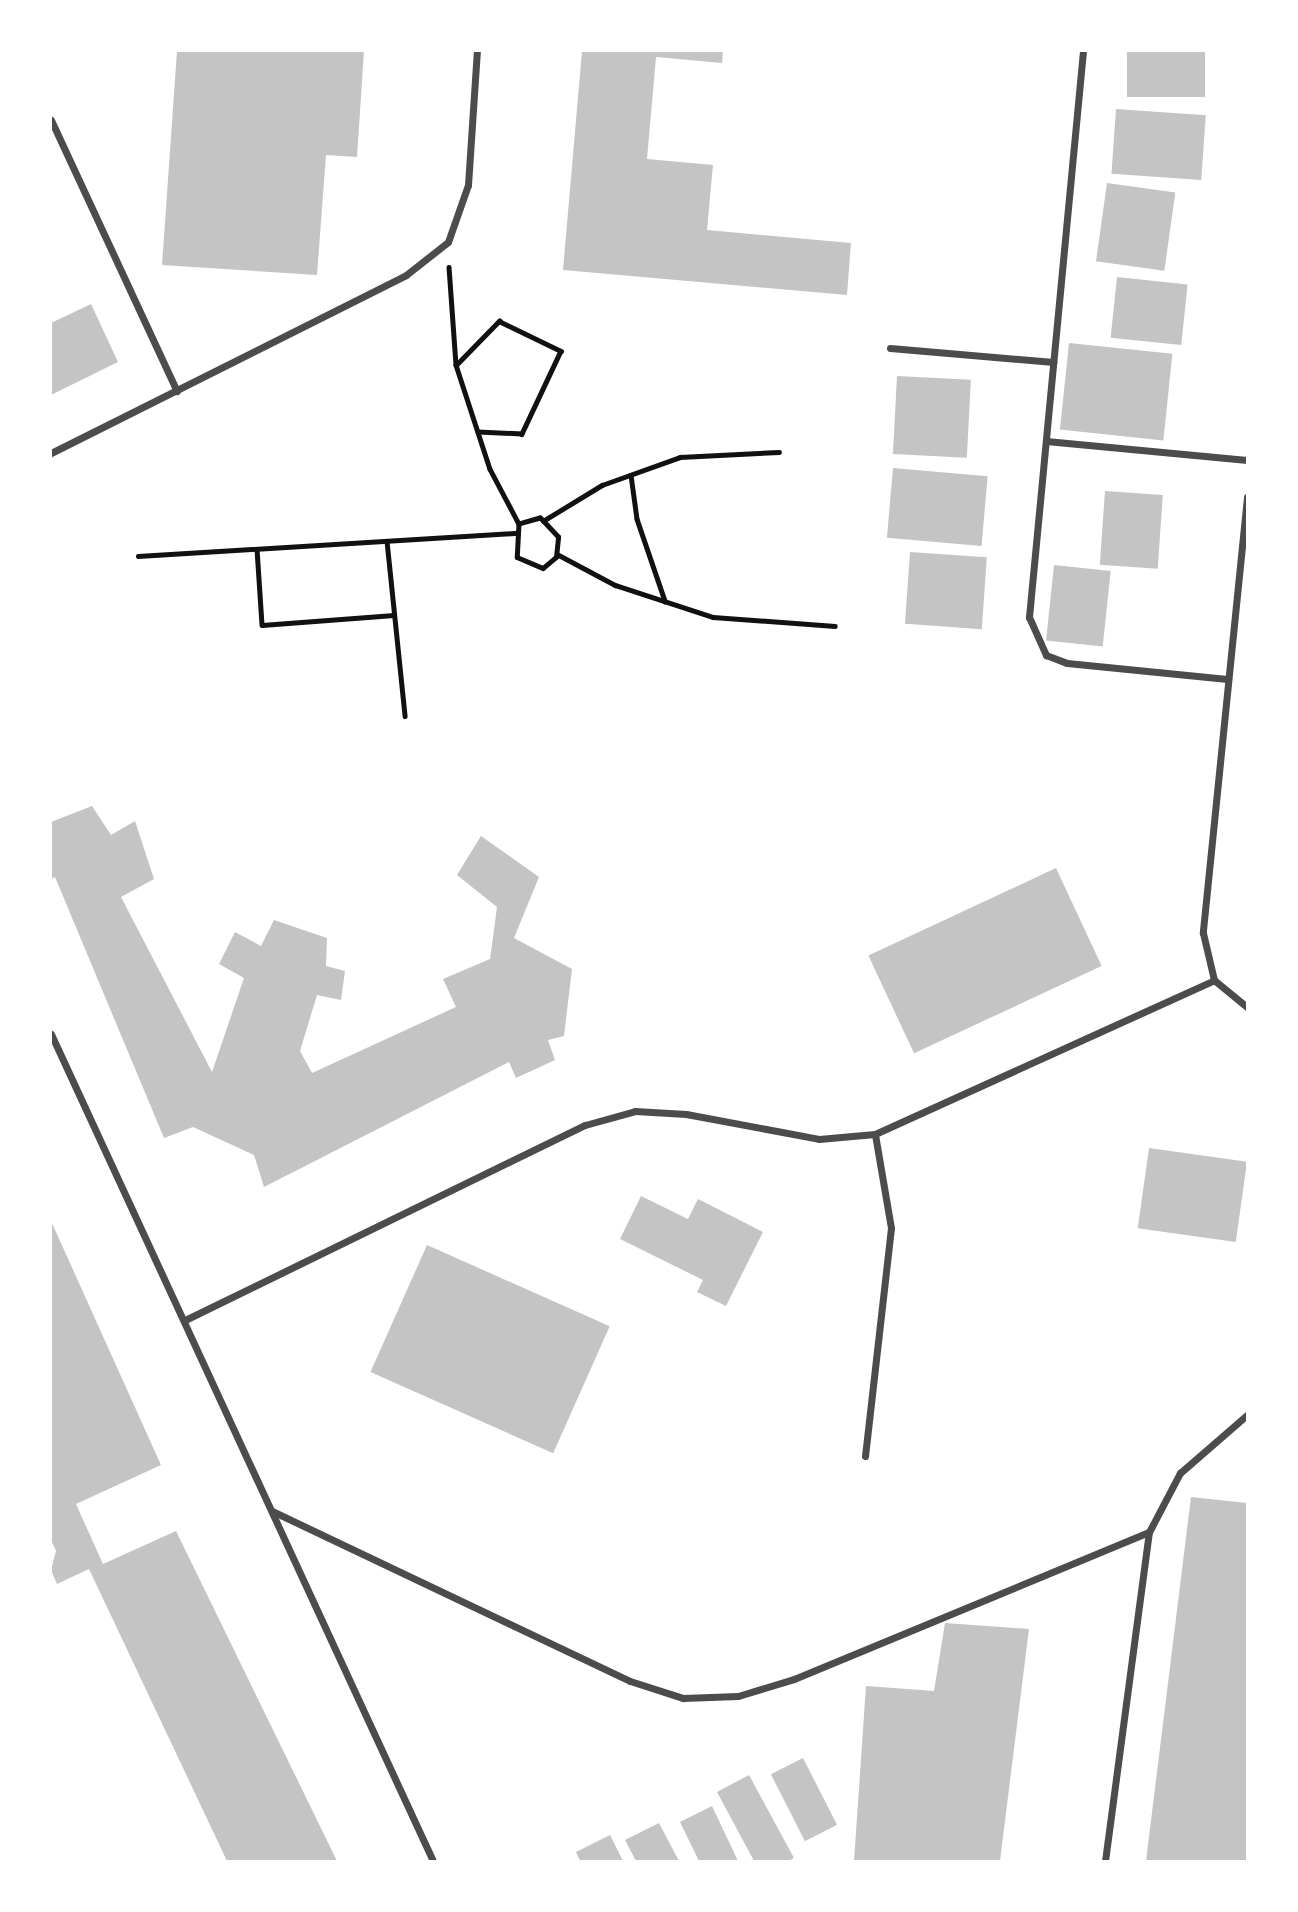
<!DOCTYPE html>
<html>
<head>
<meta charset="utf-8">
<style>
	body { margin:0 }
	#map { position:relative; width:1298px; height:1912px; overflow:hidden; background:#fff; font-family:Jost,sans-serif }
	div>[style] { position:absolute }
	.building>* { inset:0; background:#c4c4c4; transform-origin:0 0 }
	.path>* { height:4.5px; margin:-2.25px; padding:0 2.25px; transform-origin:2.25px; border-radius:2.25px; background:#111 }
	.minor>* { height:7px; margin:-3.5px; padding:0 3.5px; transform-origin:3.5px; border-radius:3.5px; background:#4c4c4c }
	span { translate:-50% -50%; white-space:nowrap; text-align:center; line-height:1.15; -webkit-text-stroke:6px #fff; paint-order:stroke }
	.frame { position:absolute; inset:0; border:52px solid #fff; pointer-events:none }
</style>
</head>
<body>
<div id="map">
	<div class="building">
		<i style="clip-path:polygon(177px 51px,364px 51px,357px 157px,326px 155px,317px 275px,162px 265px)"></i>
		<i style="clip-path:polygon(582px 51px,723px 51px,722px 63px,656px 57px,647px 159px,713px 165px,707px 230px,851px 243px,847px 295px,563px 270px)"></i>
		<i style="left:1127px;top:51px;width:78px;height:46px"></i>
		<i style="left:1116px;top:109px;width:90px;height:65px;rotate:4deg"></i>
		<i style="left:1107px;top:183px;width:69px;height:79px;rotate:8deg"></i>
		<i style="left:1117px;top:277px;width:71px;height:61px;rotate:6deg"></i>
		<i style="clip-path:polygon(91px 304px,118px 362px,51px 395px,51px 323px)"></i>
		<i style="left:1069px;top:343px;width:104px;height:87px;rotate:6deg"></i>
		<i style="left:897px;top:376px;width:74px;height:78px;rotate:3deg"></i>
		<i style="left:893px;top:468px;width:95px;height:70px;rotate:5deg"></i>
		<i style="left:1105px;top:491px;width:58px;height:74px;rotate:4deg"></i>
		<i style="left:910px;top:552px;width:77px;height:72px;rotate:4deg"></i>
		<i style="left:1054px;top:565px;width:57px;height:76px;rotate:6deg"></i>
		<i style="clip-path:polygon(92px 806px,111px 835px,135px 821px,154px 879px,121px 897px,212px 1072px,244px 978px,219px 964px,235px 932px,261px 946px,274px 920px,327px 938px,326px 966px,345px 971px,341px 1000px,317px 995px,300px 1051px,312px 1073px,456px 1007px,443px 979px,490px 959px,497px 907px,457px 875px,481px 836px,539px 877px,514px 938px,572px 969px,564px 1036px,548px 1040px,555px 1060px,516px 1078px,509px 1062px,264px 1187px,254px 1155px,193px 1127px,164px 1138px,55px 877px,51px 879px,51px 822px)"></i>
		<i style="left:1056px;top:868px;width:108px;height:207px;rotate:65deg"></i>
		<i style="left:1149px;top:1148px;width:99px;height:81px;rotate:8deg"></i>
		<i style="clip-path:polygon(641px 1196px,688px 1219px,698px 1199px,763px 1232px,726px 1306px,697px 1292px,703px 1280px,620px 1239px)"></i>
		<i style="clip-path:polygon(51px 1221px,161px 1465px,76px 1504px,103px 1564px,176px 1531px,337px 1861px,227px 1861px,89px 1569px,57px 1584px,51px 1570px,56px 1551px,51px 1540px)"></i>
		<i style="left:427px;top:1245px;width:200px;height:139px;rotate:24deg"></i>
		<i style="clip-path:polygon(1191px 1497px,1247px 1503px,1247px 1861px,1146px 1861px)"></i>
		<i style="clip-path:polygon(945px 1623px,1029px 1629px,1000px 1861px,854px 1861px,866px 1686px,934px 1691px)"></i>
		<i style="left:803px;top:1758px;width:75px;height:36px;rotate:63deg"></i>
		<i style="clip-path:polygon(749px 1775px,794px 1858px,788px 1861px,754px 1861px,717px 1792px)"></i>
		<i style="clip-path:polygon(712px 1806px,738px 1861px,699px 1861px,680px 1822px)"></i>
		<i style="clip-path:polygon(659px 1823px,679px 1861px,636px 1861px,625px 1840px)"></i>
		<i style="clip-path:polygon(610px 1835px,623px 1861px,580px 1861px,576px 1852px)"></i>
	</div>
	<div class="path">
		<i style="left:449px;top:267px;width:98px;rotate:85.9deg"></i>
		<i style="left:456px;top:365px;width:109px;rotate:71.9deg"></i>
		<i style="left:490px;top:469px;width:62px;rotate:62.2deg"></i>
		<i style="left:519px;top:524px;width:33px;rotate:93deg"></i>
		<i style="left:517px;top:557px;width:28px;rotate:23deg"></i>
		<i style="left:543px;top:568px;width:17px;rotate:-40deg"></i>
		<i style="left:556px;top:557px;width:20px;rotate:-84deg"></i>
		<i style="left:558px;top:537px;width:26px;rotate:-133deg"></i>
		<i style="left:540px;top:518px;width:22px;rotate:164deg"></i>
		<i style="left:456px;top:365px;width:62px;rotate:-45.7deg"></i>
		<i style="left:499px;top:321px;width:69px;rotate:25.8deg"></i>
		<i style="left:561px;top:351px;width:92px;rotate:115.2deg"></i>
		<i style="left:522px;top:434px;width:44px;rotate:-177.4deg"></i>
		<i style="left:631px;top:475px;width:44px;rotate:82.2deg"></i>
		<i style="left:637px;top:519px;width:87px;rotate:71.1deg"></i>
		<i style="left:543px;top:521px;width:69px;rotate:-31.4deg"></i>
		<i style="left:602px;top:485px;width:83px;rotate:-19.7deg"></i>
		<i style="left:680px;top:457px;width:99px;rotate:-2.9deg"></i>
		<i style="left:387px;top:541px;width:176px;rotate:84.1deg"></i>
		<i style="left:257px;top:549px;width:76px;rotate:86.2deg"></i>
		<i style="left:262px;top:625px;width:132px;rotate:-4.3deg"></i>
		<i style="left:557px;top:554px;width:66px;rotate:28.1deg"></i>
		<i style="left:615px;top:585px;width:103px;rotate:18.1deg"></i>
		<i style="left:713px;top:617px;width:122px;rotate:4.2deg"></i>
		<i style="left:138px;top:556px;width:380px;rotate:-3.5deg"></i>
	</div>
	<div class="minor">
		<i style="left:1083px;top:51px;width:569px;rotate:95.45deg"></i>
		<i style="left:1029px;top:617px;width:42px;rotate:65.9deg"></i>
		<i style="left:1046px;top:655px;width:22px;rotate:21deg"></i>
		<i style="left:1067px;top:663px;width:161px;rotate:5.7deg"></i>
		<i style="left:51px;top:120px;width:299px;rotate:65.1deg"></i>
		<i style="left:890px;top:348px;width:164px;rotate:4.9deg"></i>
		<i style="left:1046px;top:441px;width:202px;rotate:5.4deg"></i>
		<i style="left:51px;top:453px;width:397px;rotate:-26.6deg"></i>
		<i style="left:406px;top:275px;width:53px;rotate:-38.2deg"></i>
		<i style="left:448px;top:242px;width:60px;rotate:-70.7deg"></i>
		<i style="left:468px;top:185px;width:134px;rotate:-86.2deg"></i>
		<i style="left:1247px;top:497px;width:438px;rotate:95.8deg"></i>
		<i style="left:1203px;top:933px;width:48px;rotate:76.8deg"></i>
		<i style="left:1214px;top:980px;width:43px;rotate:39.3deg"></i>
		<i style="left:51px;top:1034px;width:911px;rotate:65.21deg"></i>
		<i style="left:185px;top:1320px;width:445px;rotate:-26deg"></i>
		<i style="left:585px;top:1125px;width:52px;rotate:-15.6deg"></i>
		<i style="left:635px;top:1111px;width:51px;rotate:3.4deg"></i>
		<i style="left:686px;top:1114px;width:135px;rotate:10.6deg"></i>
		<i style="left:819px;top:1139px;width:56px;rotate:-5.1deg"></i>
		<i style="left:875px;top:1134px;width:372px;rotate:-24.4deg"></i>
		<i style="left:865px;top:1456px;width:229px;rotate:-83.5deg"></i>
		<i style="left:891px;top:1228px;width:95px;rotate:-99.7deg"></i>
		<i style="left:272px;top:1511px;width:396px;rotate:25.4deg"></i>
		<i style="left:630px;top:1681px;width:56px;rotate:17.8deg"></i>
		<i style="left:683px;top:1698px;width:55px;rotate:-2.1deg"></i>
		<i style="left:738px;top:1696px;width:59px;rotate:-16.9deg"></i>
		<i style="left:794px;top:1679px;width:384px;rotate:-22.5deg"></i>
		<i style="left:1105px;top:1861px;width:332px;rotate:-82.4deg"></i>
		<i style="left:1149px;top:1532px;width:67px;rotate:-62.3deg"></i>
		<i style="left:1180px;top:1473px;width:89px;rotate:-40.9deg"></i>
	</div>
	<div class="frame"></div>
</div>
</body>
</html>
